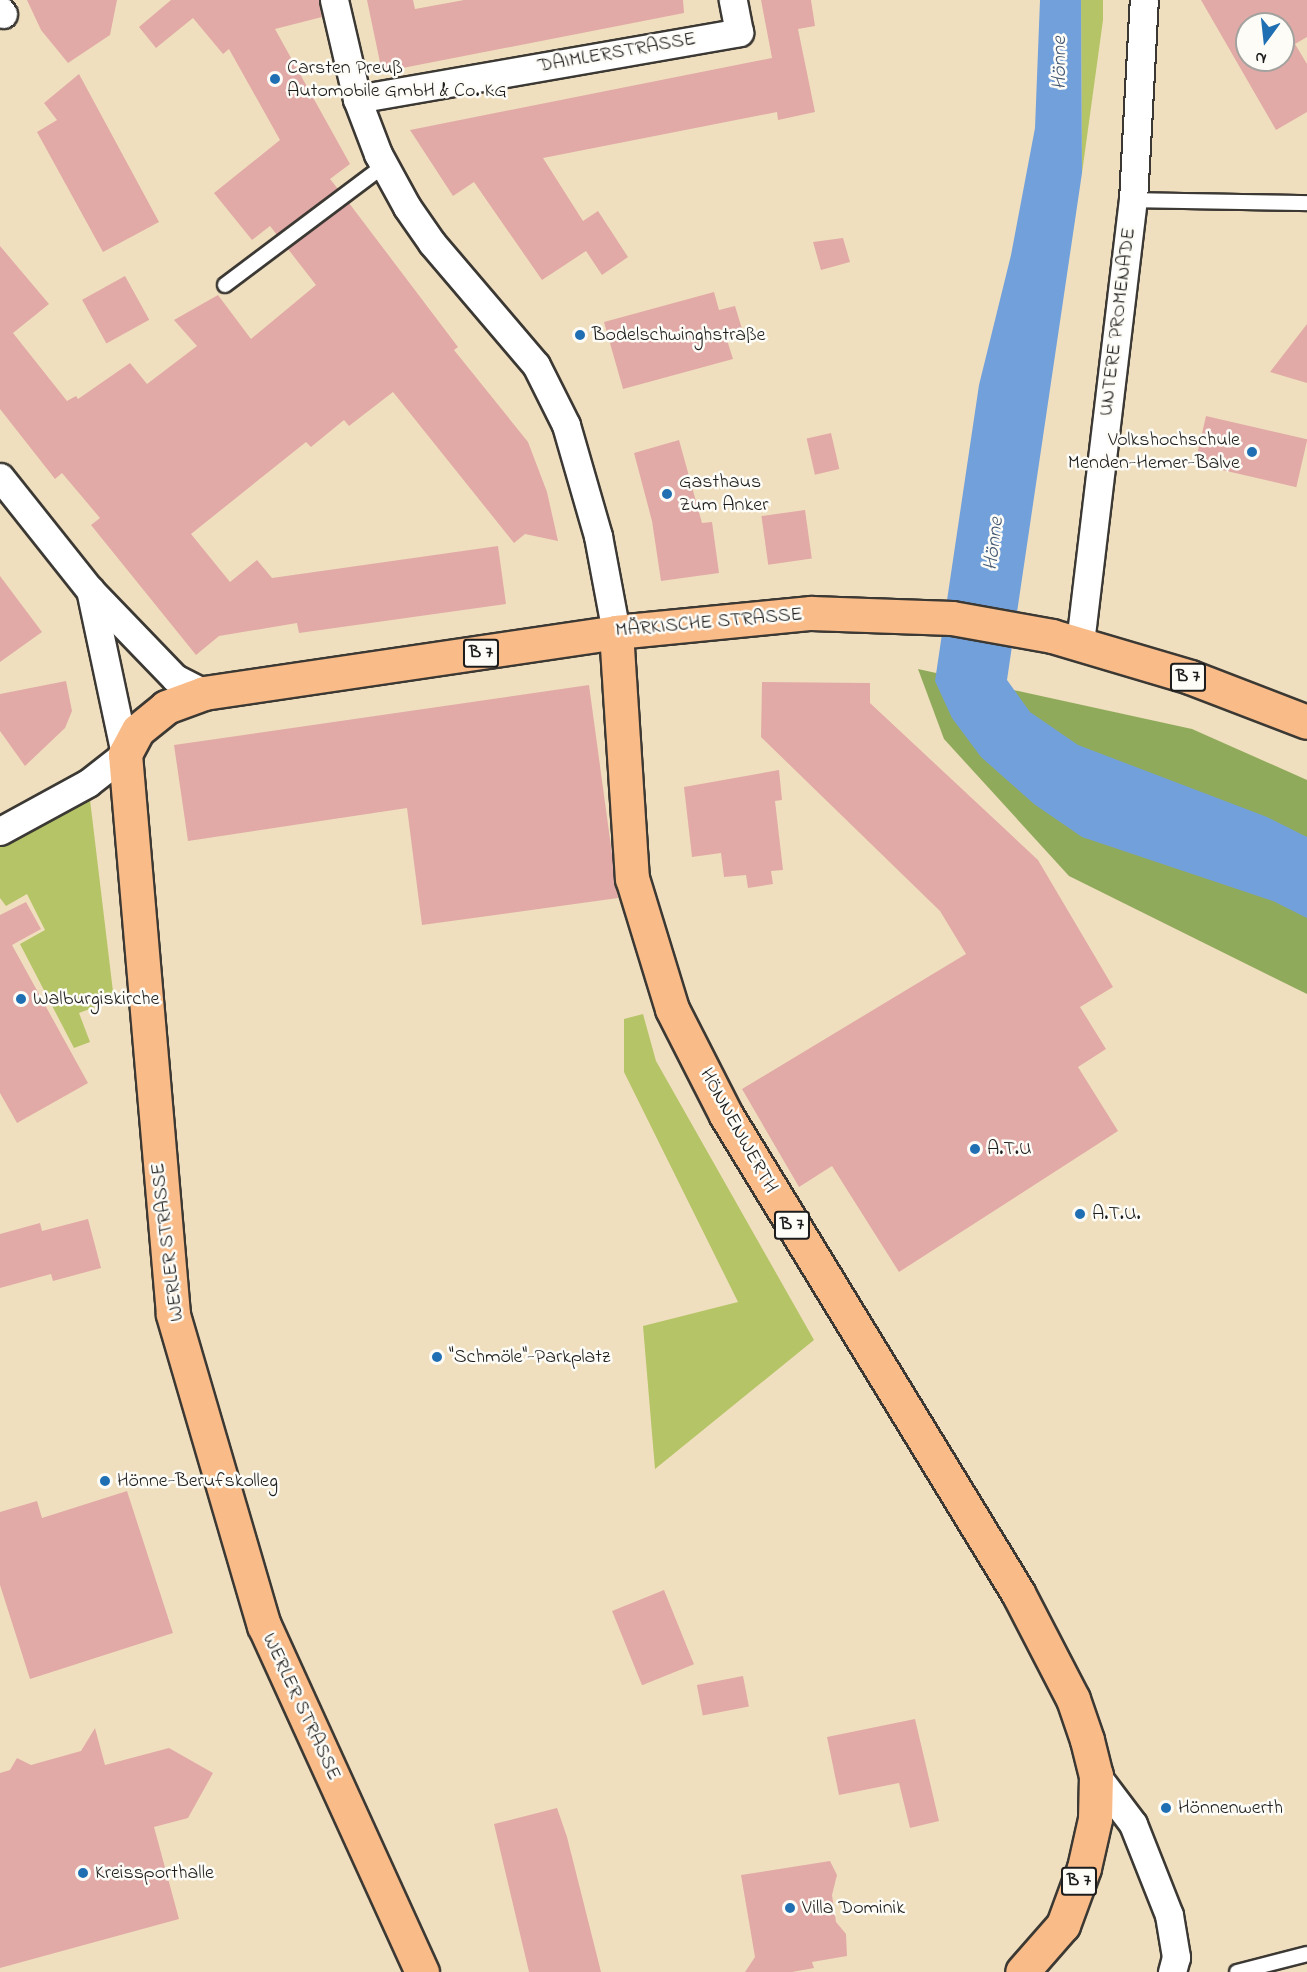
<!DOCTYPE html>
<html>
<head>
<meta charset="utf-8">
<style>
	body { margin:0 }
	#map { position:relative; width:1307px; height:1972px; overflow:hidden; background:#f0dfbe; font-family:"Indie Flower",sans-serif }
	div>[style] { position:absolute }
	.green>* { inset:0; background:#b5c467 }
	.forest>* { inset:0; background:#90aa5c }
	.water>* { inset:0; background:#72a0db }
	.building>* { inset:0; background:#e1aaa7; transform-origin:0 0 }
	.roads { filter:drop-shadow(2px 0 #3c3934) drop-shadow(-2px 0 #3c3934) drop-shadow(0 2px #3c3934) drop-shadow(0 -2px #3c3934) }
	.lane>* { height:14px; margin:-7px; padding:0 7px; transform-origin:7px; border-radius:7px; background:#fff }
	.street>* { height:27px; margin:-13.5px; padding:0 13.5px; transform-origin:13.5px; border-radius:13.5px; background:#fff }
	.primary>* { height:33px; margin:-16.5px; padding:0 16.5px; transform-origin:16.5px; border-radius:16.5px; background:#f9bc89 }
	.dots>* { width:16px; height:16px; translate:-50% -50%; box-sizing:border-box; border:3px solid #fdfcf7; border-radius:50% }
	span { translate:-50% -50%; white-space:nowrap; text-align:center; line-height:1.15; -webkit-text-stroke:5px #fdfcf7; paint-order:stroke }
	.shield-label span { padding:2px 4px; background:#fdfcf7; border:2px solid; border-radius:4px; -webkit-text-stroke-width:0 }
	.shield-label { font-size:18px; color:#1c1c1c; font-weight:700 }
	.street-label { font-size:20px; color:#1c1c1c }
	.poi-label { font-size:20px; color:#1c1c1c }
	.left { translate:0 -50%; text-align:left }
	.right { translate:-100% -50%; text-align:right }
	.water-label { font-size:21px; color:#435772; font-style:italic }
	.north { position:absolute; left:1235px; top:12px; width:60px; height:60px; box-sizing:border-box; background:#fdfcf7; border:2px solid #a3a29f; border-radius:50%; rotate:195deg; font-size:16px; font-weight:700; line-height:24px; text-align:center; color:#1c1c1c }
	.north::after { content:''; display:block; margin:auto; width:21px; height:27px; background:#1f6fb2; clip-path:polygon(50% 0,100% 100%,50% 72%,0 100%) }
</style>
</head>
<body>
<div id="map">
	<div class="green">
		<i style="clip-path:polygon(1081px 0,1103px 0,1103px 20px,1082px 173px)"></i>
		<i style="clip-path:polygon(88px 783px,114px 1000px,79px 1013px,90px 1042px,74px 1048px,20px 944px,45px 930px,27px 894px,6px 906px,0 898px,0 831px)"></i>
		<i style="clip-path:polygon(643px 1014px,656px 1061px,814px 1340px,655px 1469px,643px 1326px,738px 1302px,624px 1072px,624px 1019px)"></i>
	</div>
	<div class="forest">
		<i style="clip-path:polygon(918px 669px,1192px 729px,1307px 780px,1307px 994px,1069px 876px,944px 739px)"></i>
	</div>
	<div class="water">
		<i style="clip-path:polygon(1040px 0,1081px 0,1082px 173px,1007px 680px,1030px 712px,1078px 745px,1267px 817px,1307px 837px,1307px 918px,1273px 901px,1082px 837px,1034px 804px,981px 757px,952px 718px,935px 681px,979px 385px,1011px 255px,1035px 128px)"></i>
	</div>
	<div class="building">
		<i style="clip-path:polygon(27px 0,117px 0,110px 35px,68px 63px,41px 30px)"></i>
		<i style="clip-path:polygon(171px 0,319px 0,322px 17px,275px 29px,350px 164px,330px 179px,338px 189px,277px 235px,270px 226px,252px 240px,214px 193px,280px 140px,229px 49px,223px 54px,193px 18px,156px 48px,139px 27px)"></i>
		<i style="clip-path:polygon(367px 0,413px 0,415px 9px,464px 0,683px 0,684px 13px,382px 72px)"></i>
		<i style="clip-path:polygon(761px 0,811px 0,815px 26px,798px 29px,815px 112px,778px 120px,777px 112px,543px 158px,583px 221px,598px 211px,628px 257px,602px 275px,586px 251px,542px 280px,474px 182px,453px 196px,410px 130px,772px 58px)"></i>
		<i style="clip-path:polygon(evenodd,1201px 0,1307px 0,1307px 37px,1295px 44px,1307px 64px,1307px 112px,1276px 130px,1201px 0,1247px 24px,1283px 24px,1283px 60px,1247px 60px,1247px 24px)"></i>
		<i style="clip-path:polygon(79px 74px,159px 222px,103px 252px,37px 132px,57px 120px,44px 103px)"></i>
		<i style="clip-path:polygon(349px 203px,458px 347px,454px 350px,528px 442px,547px 492px,558px 541px,525px 534px,514px 543px,393px 392px,349px 426px,344px 420px,311px 447px,306px 442px,191px 534px,230px 582px,257px 560px,272px 578px,498px 546px,506px 604px,299px 633px,297px 623px,219px 636px,196px 655px,91px 525px,100px 518px,62px 473px,55px 479px,0 409px,0 246px,49px 304px,13px 333px,67px 401px,76px 396px,78px 399px,130px 363px,147px 384px,197px 346px,174px 320px,218px 295px,251px 339px,316px 285px,288px 249px)"></i>
		<i style="clip-path:polygon(843px 238px,850px 262px,821px 270px,813px 242px)"></i>
		<i style="left:125px;top:276px;width:50px;height:49px;rotate:61deg"></i>
		<i style="clip-path:polygon(714px 292px,719px 310px,735px 306px,743px 332px,744px 336px,727px 340px,733px 359px,623px 389px,604px 322px)"></i>
		<i style="clip-path:polygon(1307px 324px,1307px 383px,1270px 372px)"></i>
		<i style="left:1206px;top:416px;width:104px;height:49px;rotate:13deg"></i>
		<i style="left:831px;top:433px;width:37px;height:25px;rotate:77deg"></i>
		<i style="clip-path:polygon(679px 440px,702px 523px,712px 522px,719px 573px,661px 581px,652px 521px,634px 453px)"></i>
		<i style="left:805px;top:510px;width:49px;height:44px;rotate:82deg"></i>
		<i style="clip-path:polygon(0 576px,42px 632px,0 662px)"></i>
		<i style="clip-path:polygon(66px 681px,72px 711px,65px 728px,25px 766px,0 731px,0 694px)"></i>
		<i style="clip-path:polygon(762px 682px,870px 683px,870px 703px,1038px 860px,1113px 987px,1080px 1007px,1106px 1049px,1078px 1067px,1118px 1131px,899px 1272px,832px 1166px,799px 1187px,742px 1089px,966px 954px,940px 911px,761px 737px)"></i>
		<i style="clip-path:polygon(589px 685px,618px 898px,422px 925px,407px 808px,188px 841px,174px 745px)"></i>
		<i style="clip-path:polygon(779px 770px,782px 800px,775px 801px,783px 870px,771px 871px,773px 884px,748px 888px,746px 875px,724px 877px,721px 853px,692px 857px,684px 787px)"></i>
		<i style="clip-path:polygon(26px 902px,41px 929px,12px 945px,88px 1083px,17px 1123px,0 1093px,0 915px)"></i>
		<i style="clip-path:polygon(88px 1219px,101px 1268px,53px 1281px,51px 1274px,0 1288px,0 1234px,40px 1223px,42px 1231px)"></i>
		<i style="clip-path:polygon(127px 1491px,173px 1633px,30px 1679px,0 1585px,0 1512px,37px 1501px,42px 1518px)"></i>
		<i style="left:664px;top:1590px;width:80px;height:56px;rotate:68deg"></i>
		<i style="left:743px;top:1676px;width:31px;height:47px;rotate:79deg"></i>
		<i style="clip-path:polygon(915px 1719px,939px 1821px,910px 1828px,899px 1783px,839px 1795px,827px 1737px)"></i>
		<i style="clip-path:polygon(95px 1728px,105px 1765px,169px 1748px,213px 1773px,188px 1818px,154px 1827px,179px 1919px,0 1968px,0 1773px,10px 1770px,17px 1758px,31px 1765px,81px 1751px)"></i>
		<i style="clip-path:polygon(557px 1808px,567px 1837px,601px 1972px,529px 1972px,494px 1824px)"></i>
		<i style="clip-path:polygon(830px 1861px,837px 1875px,832px 1895px,836px 1922px,846px 1934px,847px 1956px,812px 1962px,814px 1968px,792px 1972px,745px 1972px,755px 1957px,741px 1875px)"></i>
	</div>
	<div class="roads">
		<div class="lane">
			<i style="left:1133px;top:200px;width:174px;rotate:1deg"></i>
			<i style="left:225px;top:285px;width:200px;rotate:-36.9deg"></i>
			<i style="left:1237px;top:1972px;width:72px;rotate:-14.4deg"></i>
		</div>
		<div class="street">
			<i style="left:334px;top:0;width:102px;rotate:76.9deg"></i>
			<i style="left:357px;top:99px;width:59px;rotate:69.1deg"></i>
			<i style="left:378px;top:154px;width:60px;rotate:61.3deg"></i>
			<i style="left:407px;top:207px;width:44px;rotate:55.2deg"></i>
			<i style="left:432px;top:243px;width:160px;rotate:49.6deg"></i>
			<i style="left:536px;top:365px;width:67px;rotate:63.4deg"></i>
			<i style="left:566px;top:425px;width:116px;rotate:73.9deg"></i>
			<i style="left:598px;top:536px;width:98px;rotate:79.4deg"></i>
			<i style="left:0;top:10px;width:5px;rotate:53deg"></i>
			<i style="left:357px;top:99px;width:388px;rotate:-9.9deg"></i>
			<i style="left:739px;top:32px;width:33px;rotate:-101deg"></i>
			<i style="left:0;top:477px;width:144px;rotate:51.5deg"></i>
			<i style="left:90px;top:590px;width:122px;rotate:46deg"></i>
			<i style="left:175px;top:678px;width:33px;rotate:27deg"></i>
			<i style="left:1080px;top:643px;width:446px;rotate:-83.2deg"></i>
			<i style="left:1133px;top:200px;width:200px;rotate:-86.9deg"></i>
			<i style="left:0;top:831px;width:100px;rotate:-28.6deg"></i>
			<i style="left:88px;top:783px;width:47px;rotate:-38.1deg"></i>
			<i style="left:125px;top:754px;width:168px;rotate:-102deg"></i>
			<i style="left:1096px;top:1775px;width:61px;rotate:52.9deg"></i>
			<i style="left:1133px;top:1824px;width:98px;rotate:68.4deg"></i>
			<i style="left:1169px;top:1915px;width:43px;rotate:80.5deg"></i>
			<i style="left:1176px;top:1957px;width:16px;rotate:105deg"></i>
		</div>
		<div class="primary">
			<i style="left:616px;top:632px;width:247px;rotate:86.3deg"></i>
			<i style="left:632px;top:878px;width:137px;rotate:73deg"></i>
			<i style="left:672px;top:1009px;width:119px;rotate:63deg"></i>
			<i style="left:726px;top:1115px;width:560px;rotate:58.58deg"></i>
			<i style="left:1018px;top:1593px;width:119px;rotate:62.6deg"></i>
			<i style="left:1073px;top:1699px;width:43px;rotate:71.1deg"></i>
			<i style="left:1087px;top:1740px;width:36px;rotate:76deg"></i>
			<i style="left:1096px;top:1775px;width:44px;rotate:91.3deg"></i>
			<i style="left:1095px;top:1819px;width:50px;rotate:102.7deg"></i>
			<i style="left:1084px;top:1868px;width:61px;rotate:110.2deg"></i>
			<i style="left:1063px;top:1925px;width:62px;rotate:131.1deg"></i>
			<i style="left:422px;top:1972px;width:380px;rotate:-114.5deg"></i>
			<i style="left:264px;top:1626px;width:325px;rotate:-106.3deg"></i>
			<i style="left:173px;top:1314px;width:562px;rotate:-94.9deg"></i>
			<i style="left:125px;top:754px;width:27px;rotate:-62deg"></i>
			<i style="left:138px;top:730px;width:36px;rotate:-39deg"></i>
			<i style="left:166px;top:707px;width:40px;rotate:-20.2deg"></i>
			<i style="left:204px;top:693px;width:416px;rotate:-8.4deg"></i>
			<i style="left:616px;top:632px;width:196px;rotate:-5.6deg"></i>
			<i style="left:811px;top:613px;width:141px;rotate:2deg"></i>
			<i style="left:952px;top:618px;width:102px;rotate:10.2deg"></i>
			<i style="left:1052px;top:636px;width:144px;rotate:16.5deg"></i>
			<i style="left:1190px;top:677px;width:125px;rotate:21deg"></i>
		</div>
	</div>
	<div class="dots">
		<i style="left:275px;top:79px;background:#1f6fb2"></i>
		<i style="left:580px;top:335px;background:#1f6fb2"></i>
		<i style="left:1252px;top:452px;background:#1f6fb2"></i>
		<i style="left:667px;top:494px;background:#1f6fb2"></i>
		<i style="left:21px;top:999px;background:#1f6fb2"></i>
		<i style="left:975px;top:1149px;background:#1f6fb2"></i>
		<i style="left:1080px;top:1214px;background:#1f6fb2"></i>
		<i style="left:437px;top:1357px;background:#1f6fb2"></i>
		<i style="left:105px;top:1481px;background:#1f6fb2"></i>
		<i style="left:1166px;top:1808px;background:#1f6fb2"></i>
		<i style="left:83px;top:1873px;background:#1f6fb2"></i>
		<i style="left:790px;top:1908px;background:#1f6fb2"></i>
	</div>
	<div class="shield-label">
		<span style="left:481px;top:653px">B 7</span>
		<span style="left:1188px;top:677px">B 7</span>
		<span style="left:792px;top:1225px">B 7</span>
		<span style="left:1079px;top:1881px">B 7</span>
	</div>
	<div class="street-label">
		<span style="left:617px;top:53px;rotate:-10deg">DAIMLERSTRASSE</span>
		<span style="left:1118px;top:322px;rotate:-83deg">UNTERE PROMENADE</span>
		<span style="left:709px;top:623px;rotate:-5deg">MÄRKISCHE STRASSE</span>
		<span style="left:738px;top:1131px;rotate:61deg">HÖNNENWERTH</span>
		<span style="left:168px;top:1242px;rotate:-97deg">WERLER STRASSE</span>
		<span style="left:301px;top:1707px;rotate:65deg">WERLER STRASSE</span>
	</div>
	<div class="poi-label">
		<span class="left" style="left:287px;top:80px">Carsten Preuß<br>Automobile GmbH &amp; Co. KG</span>
		<span class="left" style="left:592px;top:335px">Bodelschwinghstraße</span>
		<span class="right" style="left:1240px;top:452px">Volkshochschule<br>Menden-Hemer-Balve</span>
		<span class="left" style="left:679px;top:494px">Gasthaus<br>Zum Anker</span>
		<span class="left" style="left:33px;top:999px">Walburgiskirche</span>
		<span class="left" style="left:987px;top:1149px">A.T.U</span>
		<span class="left" style="left:1092px;top:1214px">A.T.U.</span>
		<span class="left" style="left:449px;top:1357px">"Schmöle"-Parkplatz</span>
		<span class="left" style="left:117px;top:1481px">Hönne-Berufskolleg</span>
		<span class="left" style="left:1178px;top:1808px">Hönnenwerth</span>
		<span class="left" style="left:95px;top:1873px">Kreissporthalle</span>
		<span class="left" style="left:802px;top:1908px">Villa Dominik</span>
	</div>
	<div class="water-label">
		<span style="left:1060px;top:63px;rotate:-90deg">Hönne</span>
		<span style="left:994px;top:544px;rotate:-83deg">Hönne</span>
	</div>
	<div class="north">N</div>
</div>
</body>
</html>
